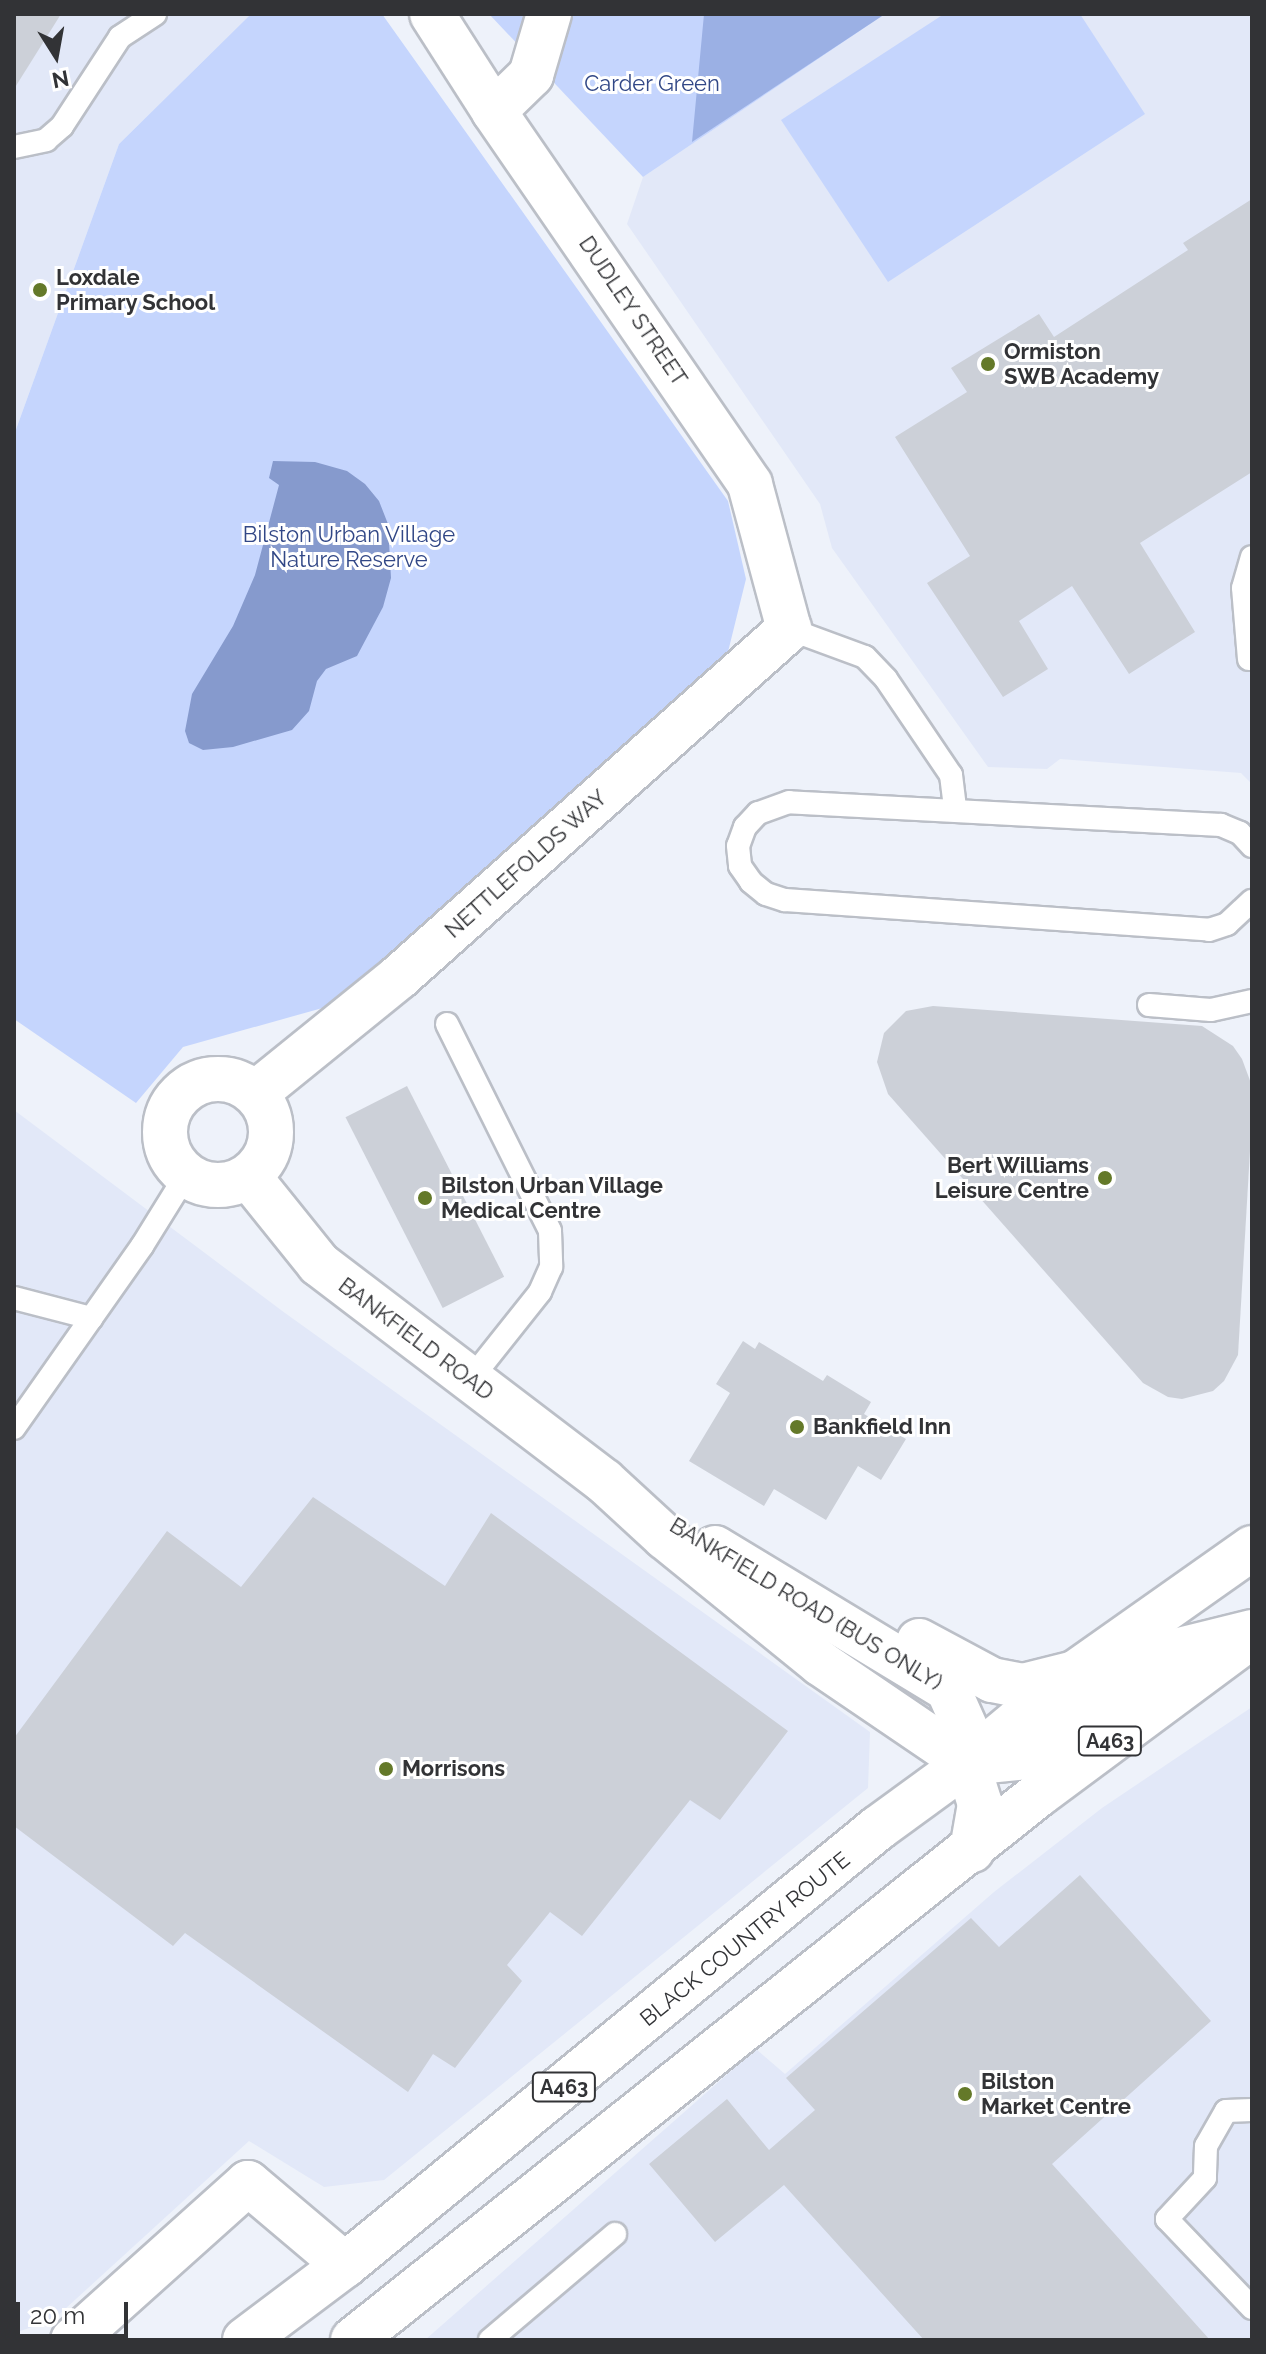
<!DOCTYPE html>
<html>
<head>
<meta charset="utf-8">
<style>
	body { margin:0 }
	#map { position:relative; width:1266px; height:2354px; overflow:hidden; background:#eef2fa; font-family:Raleway,sans-serif }
	div>[style] { position:absolute }
	.built>* { inset:0; background:#e2e8f8 }
	.green>* { inset:0; background:#c5d5fd }
	.forest>* { inset:0; background:#9bb0e4 }
	.water>* { inset:0; background:#869acd }
	.building>* { inset:0; background:#ccd0d8; transform-origin:0 0 }
	.roads { filter:drop-shadow(2px 0 #bbbfc7) drop-shadow(-2px 0 #bbbfc7) drop-shadow(0 2px #bbbfc7) drop-shadow(0 -2px #bbbfc7) }
	.lane>* { height:22px; margin:-11px; padding:0 11px; transform-origin:11px; border-radius:11px; background:#fff }
	.street>* { height:44px; margin:-22px; padding:0 22px; transform-origin:22px; border-radius:22px; background:#fff }
	.secondary>* { height:44px; margin:-22px; padding:0 22px; transform-origin:22px; border-radius:22px; background:#fff }
	.secondary>.ring { margin:-22px; padding:0; box-sizing:content-box; background:none; border:44px solid #fff; border-radius:50% }
	.highway>* { height:44px; margin:-22px; padding:0 22px; transform-origin:22px; border-radius:22px; background:#fff }
	.dots>* { width:22px; height:22px; translate:-50% -50%; box-sizing:border-box; border:4px solid #fff; border-radius:50% }
	span { translate:-50% -50%; white-space:nowrap; text-align:center; line-height:1.15; -webkit-text-stroke:6px #fff; paint-order:stroke }
	.shield-label span { padding:2px 6px; background:#fff; border:2px solid; border-radius:6px; -webkit-text-stroke-width:0 }
	.shield-label { font-size:20px; color:#323336; font-weight:700 }
	.park-label { font-size:22px; color:#314786 }
	.poi-label { font-size:22px; color:#323336; font-weight:700 }
	.left { translate:0 -50%; text-align:left }
	.right { translate:-100% -50%; text-align:right }
	.street-label { font-size:22px; color:#323336 }
	.frame { position:absolute; inset:0; border:16px solid #323336; pointer-events:none }
	.north { position:absolute; left:16px; top:16px; width:80px; height:80px; -webkit-text-stroke:6px #fff; paint-order:stroke; rotate:169deg; font-size:22px; font-weight:700; line-height:32px; text-align:center; color:#323336 }
	.north::after { content:''; display:block; margin:auto; width:28px; height:36px; background:#323336; clip-path:polygon(50% 0,100% 100%,50% 72%,0 100%) }
	.scale { position:absolute; left:16px; top:2302px; width:112px; height:36px; box-sizing:border-box; border:4px solid #323336; border-top:0; padding-left:10px; font-size:24px; line-height:28px; white-space:nowrap; color:#323336; -webkit-text-stroke:6px #fff; paint-order:stroke }
</style>
</head>
<body>
<div id="map">
	<div class="built">
		<i style="clip-path:polygon(14px 14px,251px 14px,119px 144px,14px 435px)"></i>
		<i style="clip-path:polygon(885px 14px,1252px 14px,1252px 784px,1241px 773px,1060px 759px,1047px 769px,988px 767px,832px 548px,820px 504px,627px 224px,643px 177px)"></i>
		<i style="clip-path:polygon(14px 1110px,285px 1313px,870px 1732px,868px 1788px,384px 2180px,324px 2187px,249px 2141px,53px 2320px,14px 2333px)"></i>
		<i style="clip-path:polygon(1252px 1707px,1252px 2340px,425px 2340px,756px 2049px,785px 2074px,994px 1892px,1102px 1808px)"></i>
	</div>
	<div class="green">
		<i style="clip-path:polygon(251px 14px,382px 14px,728px 501px,746px 579px,726px 660px,344px 1002px,183px 1047px,136px 1103px,14px 1019px,14px 435px,119px 144px)"></i>
		<i style="clip-path:polygon(489px 14px,885px 14px,643px 177px)"></i>
		<i style="clip-path:polygon(944px 14px,1080px 14px,1145px 114px,888px 282px,781px 120px)"></i>
	</div>
	<div class="forest">
		<i style="clip-path:polygon(704px 14px,885px 14px,692px 142px)"></i>
	</div>
	<div class="water">
		<i style="clip-path:polygon(273px 461px,315px 462px,347px 471px,365px 484px,379px 501px,388px 524px,391px 578px,383px 607px,357px 656px,326px 669px,317px 681px,309px 711px,292px 730px,233px 747px,203px 750px,189px 743px,185px 731px,192px 694px,233px 626px,255px 575px,279px 485px,269px 478px)"></i>
	</div>
	<div class="building">
		<i style="clip-path:polygon(14px 14px,61px 14px,14px 89px)"></i>
		<i style="clip-path:polygon(1252px 199px,1252px 472px,1140px 543px,1195px 632px,1129px 674px,1072px 586px,1019px 621px,1048px 669px,1003px 697px,927px 583px,970px 556px,895px 437px,967px 392px,951px 368px,1039px 314px,1054px 337px,1188px 250px,1183px 243px)"></i>
		<i style="clip-path:polygon(933px 1006px,1202px 1026px,1233px 1046px,1242px 1059px,1252px 1086px,1252px 1117px,1238px 1355px,1224px 1381px,1213px 1391px,1182px 1399px,1168px 1397px,1143px 1383px,888px 1094px,877px 1062px,884px 1033px,906px 1011px)"></i>
		<i style="left:407px;top:1086px;width:214px;height:69px;rotate:63deg"></i>
		<i style="clip-path:polygon(743px 1341px,755px 1349px,759px 1342px,823px 1381px,827px 1375px,871px 1402px,864px 1414px,906px 1439px,881px 1480px,858px 1466px,826px 1520px,774px 1489px,764px 1506px,689px 1461px,730px 1393px,716px 1384px)"></i>
		<i style="clip-path:polygon(313px 1497px,445px 1586px,491px 1513px,788px 1731px,720px 1820px,690px 1800px,582px 1936px,550px 1912px,507px 1965px,522px 1981px,455px 2068px,433px 2054px,408px 2092px,185px 1933px,173px 1946px,14px 1826px,14px 1738px,167px 1531px,241px 1587px)"></i>
		<i style="clip-path:polygon(1080px 1875px,1211px 2021px,1052px 2164px,1210px 2340px,924px 2340px,784px 2185px,715px 2242px,649px 2164px,727px 2099px,769px 2150px,815px 2110px,786px 2078px,971px 1918px,999px 1947px)"></i>
	</div>
	<div class="roads">
		<div class="lane">
			<i style="left:14px;top:147px;width:33px;rotate:-12deg"></i>
			<i style="left:46px;top:140px;width:21px;rotate:-41deg"></i>
			<i style="left:62px;top:126px;width:106px;rotate:-56.9deg"></i>
			<i style="left:120px;top:37px;width:42px;rotate:-33.3deg"></i>
			<i style="left:789px;top:629px;width:81px;rotate:20.2deg"></i>
			<i style="left:865px;top:657px;width:30px;rotate:46deg"></i>
			<i style="left:886px;top:679px;width:116px;rotate:55.9deg"></i>
			<i style="left:951px;top:775px;width:35px;rotate:83deg"></i>
			<i style="left:1249px;top:659px;width:71px;rotate:-94.8deg"></i>
			<i style="left:1243px;top:588px;width:32px;rotate:-74deg"></i>
			<i style="left:1252px;top:846px;width:18px;rotate:-133deg"></i>
			<i style="left:1240px;top:833px;width:21px;rotate:-157deg"></i>
			<i style="left:1221px;top:825px;width:433px;rotate:-177deg"></i>
			<i style="left:789px;top:802px;width:33px;rotate:160deg"></i>
			<i style="left:758px;top:813px;width:19px;rotate:133deg"></i>
			<i style="left:745px;top:827px;width:20px;rotate:110deg"></i>
			<i style="left:738px;top:846px;width:20px;rotate:84deg"></i>
			<i style="left:740px;top:866px;width:19px;rotate:55deg"></i>
			<i style="left:751px;top:882px;width:19px;rotate:39deg"></i>
			<i style="left:766px;top:894px;width:20px;rotate:18deg"></i>
			<i style="left:785px;top:900px;width:425px;rotate:4deg"></i>
			<i style="left:1209px;top:930px;width:19px;rotate:-18deg"></i>
			<i style="left:1227px;top:924px;width:34px;rotate:-43deg"></i>
			<i style="left:1149px;top:1005px;width:62px;rotate:4.6deg"></i>
			<i style="left:1211px;top:1010px;width:42px;rotate:-12.4deg"></i>
			<i style="left:447px;top:1024px;width:231px;rotate:63.5deg"></i>
			<i style="left:550px;top:1231px;width:36px;rotate:88deg"></i>
			<i style="left:551px;top:1267px;width:27px;rotate:114deg"></i>
			<i style="left:540px;top:1292px;width:112px;rotate:128.5deg"></i>
			<i style="left:14px;top:1298px;width:80px;rotate:14.6deg"></i>
			<i style="left:14px;top:1428px;width:223px;rotate:-54.9deg"></i>
			<i style="left:142px;top:1246px;width:84px;rotate:-58.2deg"></i>
			<i style="left:1252px;top:2110px;width:26px;rotate:178deg"></i>
			<i style="left:1226px;top:2111px;width:40px;rotate:119.7deg"></i>
			<i style="left:1206px;top:2146px;width:32px;rotate:92deg"></i>
			<i style="left:1205px;top:2178px;width:56px;rotate:132.8deg"></i>
			<i style="left:1167px;top:2219px;width:123px;rotate:46.3deg"></i>
			<i style="left:490px;top:2340px;width:164px;rotate:-40.3deg"></i>
		</div>
		<div class="street">
			<i style="left:967px;top:1763px;width:60px;rotate:-5.7deg"></i>
			<i style="left:1027px;top:1757px;width:182px;rotate:-35.6deg"></i>
			<i style="left:1175px;top:1651px;width:79px;rotate:-13.9deg"></i>
			<i style="left:73px;top:2340px;width:235px;rotate:-41.9deg"></i>
			<i style="left:248px;top:2183px;width:127px;rotate:40.2deg"></i>
		</div>
		<div class="secondary">
			<i style="left:494px;top:111px;width:52px;rotate:-44.2deg"></i>
			<i style="left:531px;top:75px;width:64px;rotate:-73.6deg"></i>
			<i class="ring" style="left:165px;top:1079px;width:62px;height:62px"></i>
			<i style="left:257px;top:1092px;width:183px;rotate:-39deg"></i>
			<i style="left:399px;top:977px;width:523px;rotate:-41.74deg"></i>
			<i style="left:789px;top:629px;width:150px;rotate:-105.1deg"></i>
			<i style="left:750px;top:484px;width:452px;rotate:-124.5deg"></i>
			<i style="left:494px;top:111px;width:115px;rotate:-122.6deg"></i>
			<i style="left:249px;top:1177px;width:112px;rotate:51.2deg"></i>
			<i style="left:319px;top:1264px;width:358px;rotate:37.3deg"></i>
			<i style="left:604px;top:1481px;width:83px;rotate:42.6deg"></i>
			<i style="left:665px;top:1537px;width:200px;rotate:39.1deg"></i>
			<i style="left:820px;top:1663px;width:178px;rotate:34.2deg"></i>
			<i style="left:715px;top:1548px;width:272px;rotate:31.2deg"></i>
			<i style="left:948px;top:1689px;width:49px;rotate:66deg"></i>
			<i style="left:968px;top:1734px;width:29px;rotate:92deg"></i>
			<i style="left:967px;top:1763px;width:43px;rotate:72.4deg"></i>
			<i style="left:980px;top:1804px;width:47px;rotate:99.9deg"></i>
			<i style="left:919px;top:1641px;width:83px;rotate:28.1deg"></i>
			<i style="left:992px;top:1680px;width:32px;rotate:11deg"></i>
			<i style="left:1023px;top:1686px;width:54px;rotate:-14deg"></i>
		</div>
		<div class="highway">
			<i style="left:245px;top:2340px;width:125px;rotate:-36.9deg"></i>
			<i style="left:345px;top:2265px;width:689px;rotate:-39.35deg"></i>
			<i style="left:878px;top:1828px;width:110px;rotate:-36.1deg"></i>
			<i style="left:967px;top:1763px;width:141px;rotate:-39.8deg"></i>
			<i style="left:1075px;top:1673px;width:217px;rotate:-35.2deg"></i>
			<i style="left:353px;top:2340px;width:877px;rotate:-38.52deg"></i>
			<i style="left:1039px;top:1794px;width:265px;rotate:-36.6deg"></i>
		</div>
	</div>
	<div class="dots">
		<i style="left:40px;top:290px;background:#647929"></i>
		<i style="left:988px;top:364px;background:#647929"></i>
		<i style="left:1105px;top:1178px;background:#647929"></i>
		<i style="left:425px;top:1198px;background:#647929"></i>
		<i style="left:797px;top:1427px;background:#647929"></i>
		<i style="left:386px;top:1769px;background:#647929"></i>
		<i style="left:965px;top:2094px;background:#647929"></i>
	</div>
	<div class="shield-label">
		<span style="left:1110px;top:1741px">A463</span>
		<span style="left:564px;top:2087px">A463</span>
	</div>
	<div class="park-label">
		<span style="left:652px;top:84px">Carder Green</span>
		<span style="left:349px;top:547px">Bilston Urban Village<br>Nature Reserve</span>
	</div>
	<div class="poi-label">
		<span class="left" style="left:56px;top:290px">Loxdale<br>Primary School</span>
		<span class="left" style="left:1004px;top:364px">Ormiston<br>SWB Academy</span>
		<span class="right" style="left:1089px;top:1178px">Bert Williams<br>Leisure Centre</span>
		<span class="left" style="left:441px;top:1198px">Bilston Urban Village<br>Medical Centre</span>
		<span class="left" style="left:813px;top:1427px">Bankfield Inn</span>
		<span class="left" style="left:402px;top:1769px">Morrisons</span>
		<span class="left" style="left:981px;top:2094px">Bilston<br>Market Centre</span>
	</div>
	<div class="street-label">
		<span style="left:633px;top:311px;rotate:56deg">DUDLEY STREET</span>
		<span style="left:526px;top:864px;rotate:-42deg">NETTLEFOLDS WAY</span>
		<span style="left:416px;top:1339px;rotate:37deg">BANKFIELD ROAD</span>
		<span style="left:806px;top:1604px;rotate:31deg">BANKFIELD ROAD (BUS ONLY)</span>
		<span style="left:745px;top:1939px;rotate:-39deg">BLACK COUNTRY ROUTE</span>
	</div>
	<div class="frame"></div>
	<div class="north">N</div>
	<div class="scale">20 m</div>
</div>
</body>
</html>
